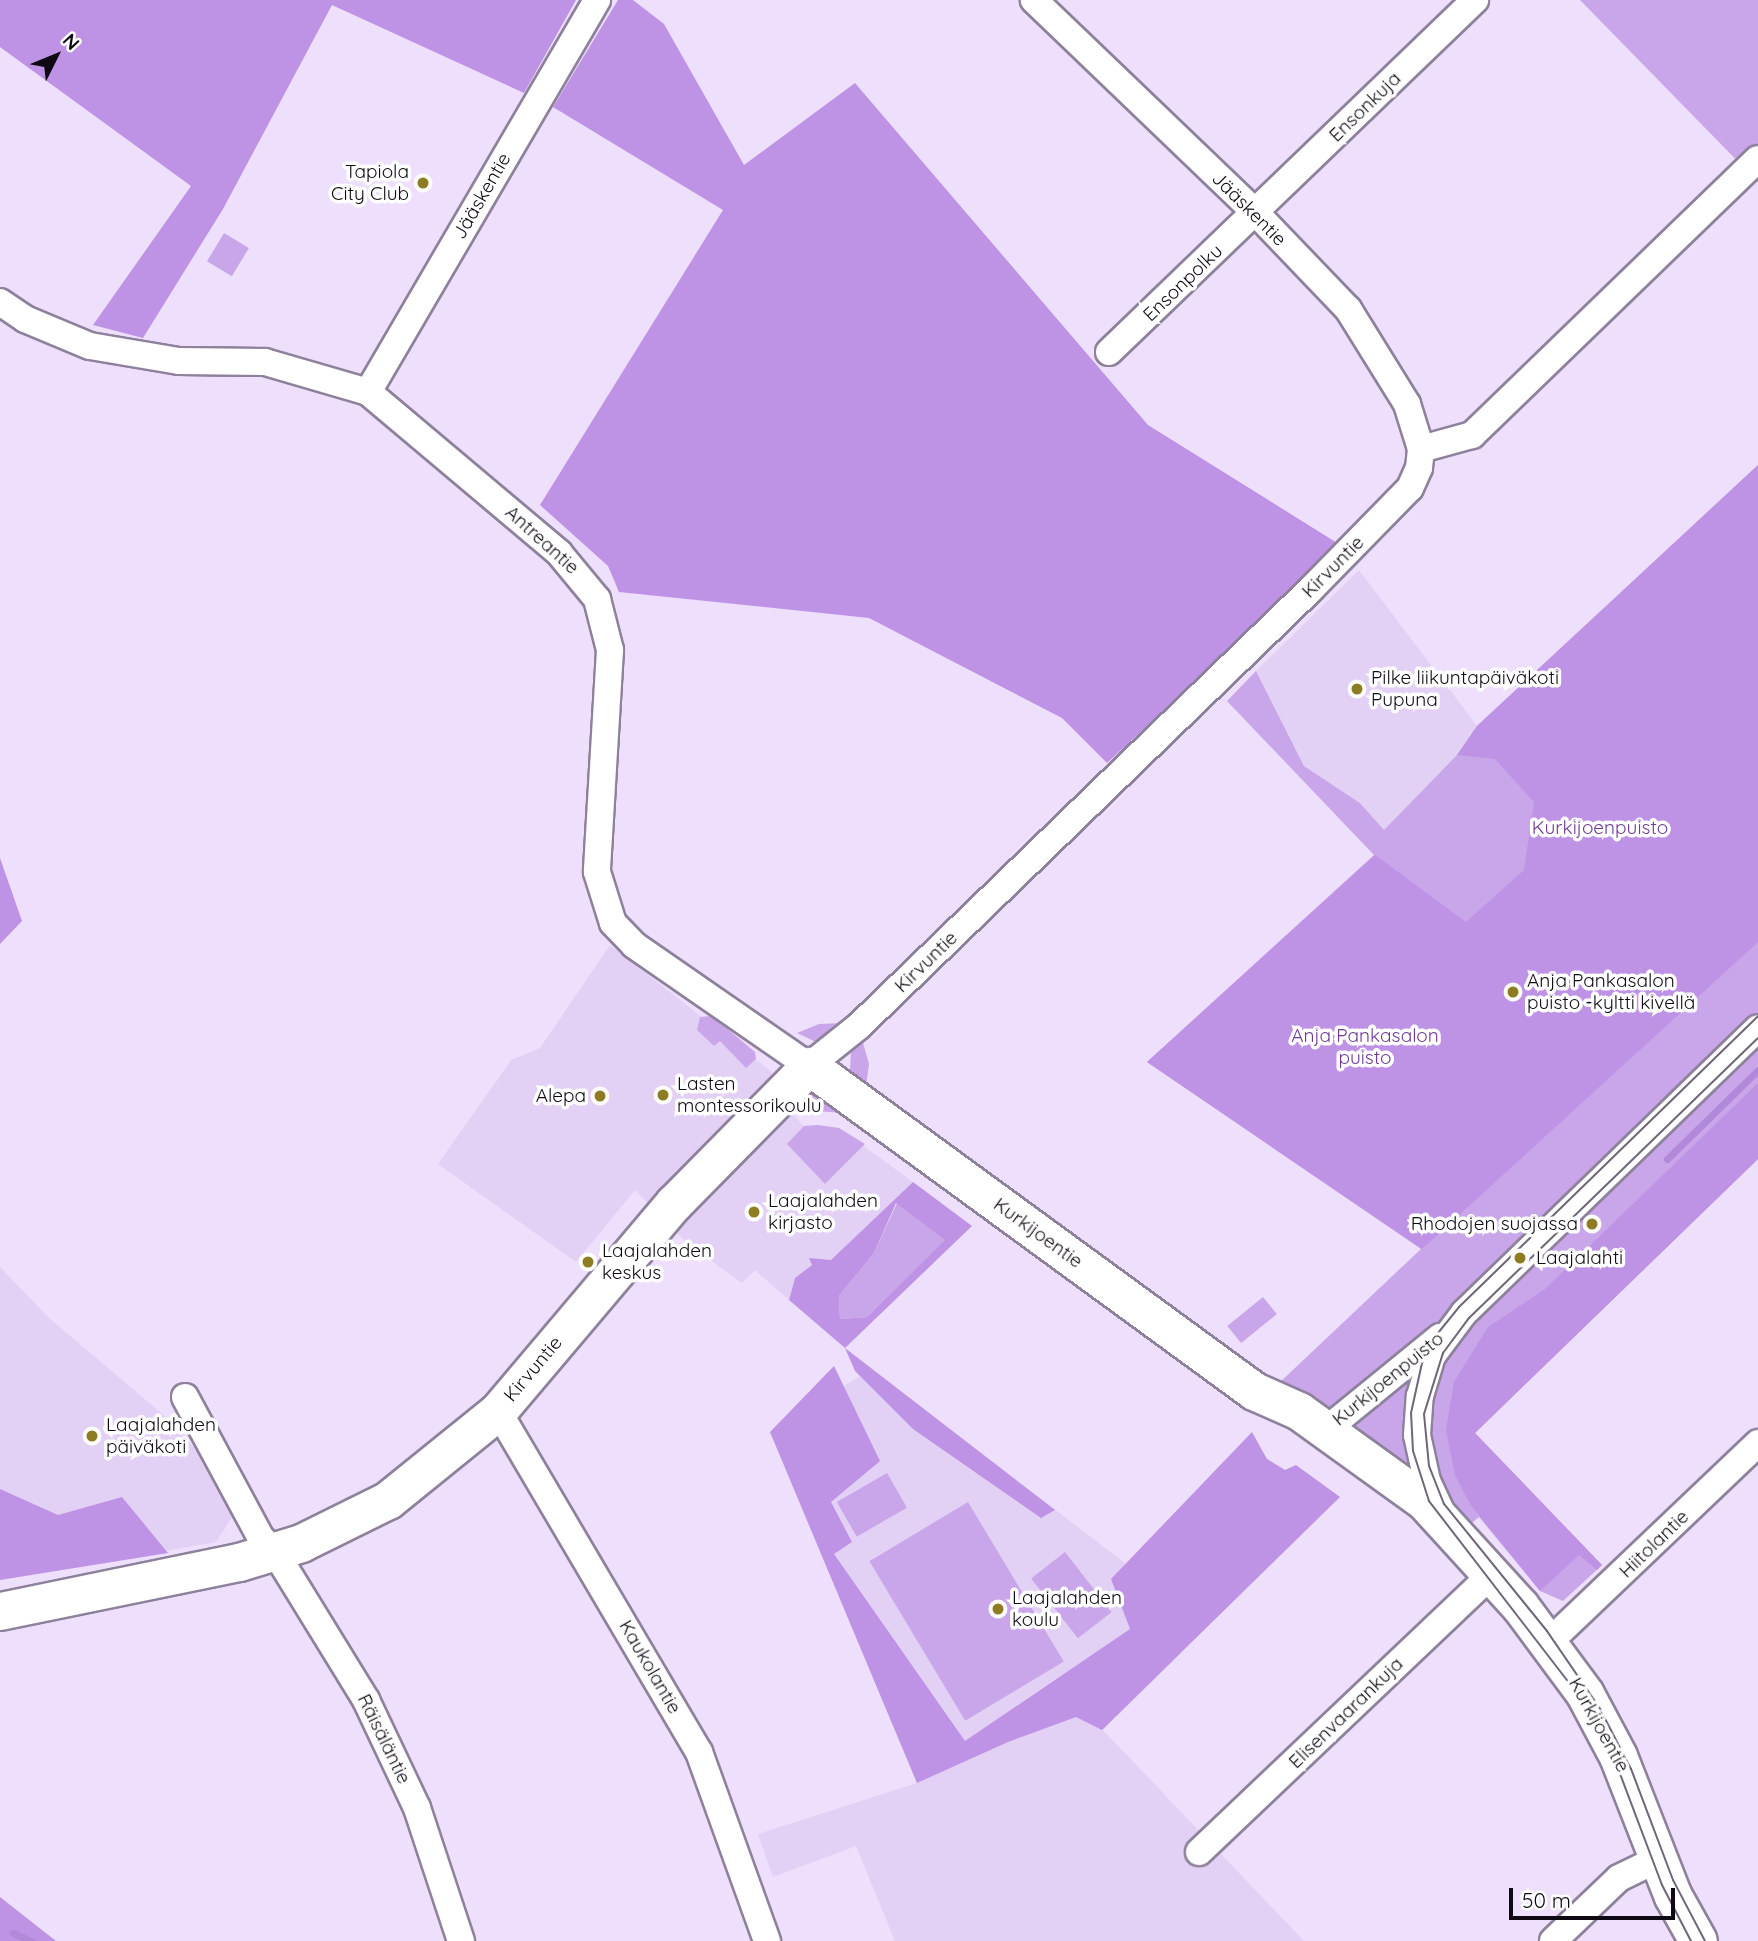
<!DOCTYPE html>
<html>
<head>
<meta charset="utf-8">
<style>
	body { margin:0 }
	#map { position:relative; width:1758px; height:1941px; overflow:hidden; background:#eedffc; font-family:Quicksand,sans-serif }
	div>[style] { position:absolute }
	.built>* { inset:0; background:#e3d1f5 }
	.green>* { inset:0; background:#c8a6e9; transform-origin:0 0 }
	.forest>* { inset:0; background:#be93e5 }
	.stream>* { height:7px; margin:-3.5px; padding:0 3.5px; transform-origin:3.5px; border-radius:3.5px; background:#b288d9 }
	.roads { filter:drop-shadow(2px 0 #8e819b) drop-shadow(-2px 0 #8e819b) drop-shadow(0 2px #8e819b) drop-shadow(0 -2px #8e819b) }
	.street>* { height:26px; margin:-13px; padding:0 13px; transform-origin:13px; border-radius:13px; background:#fff }
	.secondary>* { height:37px; margin:-18.5px; padding:0 18.5px; transform-origin:18.5px; border-radius:18.5px; background:#fff }
	.tram>* { height:2px; margin:-1px; padding:0 1px; transform-origin:1px; border-radius:1px; background:#6f6678 }
	.dots>* { width:19px; height:19px; translate:-50% -50%; box-sizing:border-box; border:4px solid #fff; border-radius:50% }
	span { translate:-50% -50%; white-space:nowrap; text-align:center; line-height:1.15; -webkit-text-stroke:7px #fff; paint-order:stroke }
	.street-label { font-size:19px; color:#0e0913 }
	.poi-label { font-size:19px; color:#0e0913 }
	.right { translate:-100% -50%; text-align:right }
	.left { translate:0 -50%; text-align:left }
	.park-label { font-size:19px; color:#6f3999 }
	.north { position:absolute; left:21px; top:21px; width:70px; height:70px; -webkit-text-stroke:5px #fff; paint-order:stroke; rotate:47deg; font-size:19px; font-weight:700; line-height:28px; text-align:center; color:#0e0913 }
	.north::after { content:''; display:block; margin:auto; width:24px; height:32px; background:#0e0913; clip-path:polygon(50% 0,100% 100%,50% 72%,0 100%) }
	.scale { position:absolute; left:1509px; top:1888px; width:166px; height:32px; box-sizing:border-box; border:4px solid #0e0913; border-top:0; padding-left:9px; font-size:21px; line-height:24px; white-space:nowrap; color:#0e0913; -webkit-text-stroke:5px #fff; paint-order:stroke }
</style>
</head>
<body>
<div id="map">
	<div class="built">
		<i style="clip-path:polygon(1359px 570px,1477px 726px,1457px 755px,1384px 830px,1360px 803px,1304px 766px,1256px 671px)"></i>
		<i style="clip-path:polygon(610px 945px,772px 1072px,785px 1107px,804px 1126px,839px 1128px,913px 1182px,831px 1261px,812px 1265px,795px 1278px,789px 1300px,755px 1270px,742px 1283px,687px 1243px,635px 1190px,576px 1262px,438px 1164px,511px 1060px,540px 1048px)"></i>
		<i style="clip-path:polygon(0 1267px,49px 1318px,167px 1418px,199px 1453px,232px 1517px,216px 1542px,0 1580px)"></i>
		<i style="clip-path:polygon(871px 1369px,1125px 1563px,1178px 1656px,1103px 1730px,1304px 1941px,895px 1941px,856px 1846px,773px 1877px,758px 1834px,917px 1783px,770px 1432px)"></i>
	</div>
	<div class="green">
		<i style="clip-path:polygon(1580px 0,1758px 0,1758px 182px,1711px 134px)"></i>
		<i style="left:224px;top:233px;width:29px;height:33px;rotate:31deg"></i>
		<i style="clip-path:polygon(1758px 465px,1758px 1159px,1475px 1433px,1602px 1565px,1563px 1601px,1540px 1591px,1479px 1517px,1468px 1526px,1277px 1385px,1421px 1249px,1147px 1062px,1374px 855px,1227px 701px,1256px 671px,1304px 766px,1360px 803px,1384px 830px,1457px 755px,1477px 726px)"></i>
		<i style="clip-path:polygon(712px 1016px,755px 1052px,756px 1059px,746px 1068px,720px 1041px,714px 1046px,697px 1030px,700px 1017px)"></i>
		<i style="clip-path:polygon(843px 1023px,816px 1042px,797px 1033px,819px 1024px)"></i>
		<i style="clip-path:polygon(861px 1036px,869px 1064px,866px 1086px,852px 1079px,850px 1071px,851px 1051px)"></i>
		<i style="clip-path:polygon(812px 1093px,822px 1094px,844px 1113px,788px 1109px,801px 1094px)"></i>
		<i style="clip-path:polygon(818px 1125px,839px 1128px,865px 1144px,825px 1184px,787px 1144px,804px 1126px)"></i>
		<i style="clip-path:polygon(897px 1203px,946px 1240px,867px 1317px,840px 1319px,839px 1296px,874px 1253px)"></i>
		<i style="left:1263px;top:1297px;width:22px;height:46px;rotate:51deg"></i>
		<i style="left:887px;top:1473px;width:40px;height:58px;rotate:60deg"></i>
		<i style="left:968px;top:1502px;width:186px;height:115px;rotate:59deg"></i>
		<i style="left:1065px;top:1552px;width:76px;height:43px;rotate:52deg"></i>
	</div>
	<div class="forest">
		<i style="clip-path:polygon(0 0,576px 0,524px 93px,332px 5px,223px 209px,143px 338px,93px 325px,191px 186px,0 47px)"></i>
		<i style="clip-path:polygon(618px 0,633px 0,664px 24px,744px 165px,855px 83px,1148px 425px,1342px 546px,1107px 763px,1062px 718px,869px 618px,619px 592px,608px 566px,540px 505px,723px 210px,553px 107px)"></i>
		<i style="clip-path:polygon(1758px 465px,1758px 942px,1422px 1249px,1147px 1062px,1375px 855px,1466px 922px,1524px 870px,1534px 802px,1495px 759px,1457px 755px,1477px 726px)"></i>
		<i style="clip-path:polygon(0 858px,22px 921px,0 944px)"></i>
		<i style="clip-path:polygon(1758px 1083px,1758px 1159px,1475px 1433px,1602px 1565px,1597px 1570px,1579px 1555px,1540px 1591px,1470px 1504px,1455px 1475px,1446px 1430px,1454px 1382px,1488px 1327px,1545px 1289px)"></i>
		<i style="clip-path:polygon(evenodd,913px 1182px,972px 1226px,845px 1348px,1055px 1510px,1041px 1518px,913px 1429px,855px 1371px,845px 1348px,789px 1300px,795px 1278px,812px 1265px,809px 1258px,831px 1260px,913px 1182px,896px 1203px,945px 1240px,867px 1317px,840px 1319px,839px 1296px,874px 1253px,896px 1203px)"></i>
		<i style="clip-path:polygon(834px 1366px,880px 1461px,831px 1502px,852px 1542px,834px 1554px,965px 1741px,1130px 1629px,1111px 1579px,1252px 1432px,1267px 1459px,1285px 1470px,1296px 1465px,1340px 1497px,1102px 1730px,1076px 1717px,1008px 1742px,917px 1783px,770px 1432px)"></i>
		<i style="clip-path:polygon(0 1489px,58px 1515px,122px 1497px,168px 1553px,0 1580px)"></i>
		<i style="clip-path:polygon(0 1897px,56px 1941px,0 1941px)"></i>
	</div>
	<div class="stream">
		<i style="left:1667px;top:1159px;width:127px;rotate:-44.4deg"></i>
		<i style="left:13px;top:1933px;width:20px;rotate:24deg"></i>
	</div>
	<div class="roads">
		<div class="street">
			<i style="left:0;top:302px;width:30px;rotate:34deg"></i>
			<i style="left:25px;top:319px;width:70px;rotate:22.6deg"></i>
			<i style="left:90px;top:346px;width:90px;rotate:9.6deg"></i>
			<i style="left:179px;top:361px;width:86px;rotate:0.7deg"></i>
			<i style="left:265px;top:362px;width:107px;rotate:16.2deg"></i>
			<i style="left:368px;top:392px;width:250px;rotate:40.1deg"></i>
			<i style="left:559px;top:553px;width:60px;rotate:50.4deg"></i>
			<i style="left:597px;top:599px;width:53px;rotate:75.7deg"></i>
			<i style="left:610px;top:650px;width:222px;rotate:93.4deg"></i>
			<i style="left:597px;top:872px;width:53px;rotate:72.6deg"></i>
			<i style="left:613px;top:923px;width:30px;rotate:46deg"></i>
			<i style="left:634px;top:945px;width:213px;rotate:34.7deg"></i>
			<i style="left:809px;top:1066px;width:64px;rotate:-38.7deg"></i>
			<i style="left:859px;top:1026px;width:629px;rotate:-44.03deg"></i>
			<i style="left:1311px;top:589px;width:141px;rotate:-45.6deg"></i>
			<i style="left:1410px;top:488px;width:22px;rotate:-66deg"></i>
			<i style="left:1419px;top:468px;width:19px;rotate:-84deg"></i>
			<i style="left:1421px;top:449px;width:47px;rotate:-107.3deg"></i>
			<i style="left:1407px;top:404px;width:112px;rotate:-121.8deg"></i>
			<i style="left:1348px;top:309px;width:133px;rotate:-133.8deg"></i>
			<i style="left:1256px;top:213px;width:308px;rotate:-136.2deg"></i>
			<i style="left:1109px;top:352px;width:508px;rotate:-43.88deg"></i>
			<i style="left:368px;top:392px;width:454px;rotate:-59.7deg"></i>
			<i style="left:1421px;top:449px;width:53px;rotate:-15.4deg"></i>
			<i style="left:1472px;top:435px;width:397px;rotate:-44deg"></i>
			<i style="left:185px;top:1397px;width:160px;rotate:61.7deg"></i>
			<i style="left:261px;top:1538px;width:20px;rotate:45deg"></i>
			<i style="left:275px;top:1552px;width:174px;rotate:58.4deg"></i>
			<i style="left:366px;top:1700px;width:119px;rotate:64.7deg"></i>
			<i style="left:417px;top:1808px;width:140px;rotate:71.7deg"></i>
			<i style="left:498px;top:1411px;width:396px;rotate:59.5deg"></i>
			<i style="left:699px;top:1752px;width:201px;rotate:70.2deg"></i>
			<i style="left:1327px;top:1429px;width:146px;rotate:-39.2deg"></i>
			<i style="left:1441px;top:1511px;width:33px;rotate:-115deg"></i>
			<i style="left:1427px;top:1481px;width:47px;rotate:-102.3deg"></i>
			<i style="left:1417px;top:1435px;width:39px;rotate:-86deg"></i>
			<i style="left:1420px;top:1396px;width:42px;rotate:-73.3deg"></i>
			<i style="left:1432px;top:1356px;width:54px;rotate:-53.3deg"></i>
			<i style="left:1464px;top:1313px;width:409px;rotate:-44.1deg"></i>
			<i style="left:1548px;top:1643px;width:290px;rotate:-43.6deg"></i>
			<i style="left:1199px;top:1852px;width:404px;rotate:-43.5deg"></i>
			<i style="left:1553px;top:1941px;width:91px;rotate:-43.7deg"></i>
			<i style="left:1619px;top:1878px;width:43px;rotate:-26deg"></i>
		</div>
		<div class="secondary">
			<i style="left:0;top:1611px;width:244px;rotate:-11.6deg"></i>
			<i style="left:239px;top:1562px;width:65px;rotate:-17deg"></i>
			<i style="left:301px;top:1543px;width:97px;rotate:-26.3deg"></i>
			<i style="left:388px;top:1500px;width:141px;rotate:-39deg"></i>
			<i style="left:498px;top:1411px;width:272px;rotate:-49.8deg"></i>
			<i style="left:674px;top:1203px;width:192px;rotate:-45.4deg"></i>
			<i style="left:809px;top:1066px;width:551px;rotate:36.14deg"></i>
			<i style="left:1254px;top:1391px;width:49px;rotate:24deg"></i>
			<i style="left:1299px;top:1411px;width:154px;rotate:35.8deg"></i>
			<i style="left:1424px;top:1501px;width:142px;rotate:47.6deg"></i>
			<i style="left:1520px;top:1606px;width:109px;rotate:53.5deg"></i>
			<i style="left:1585px;top:1694px;width:70px;rotate:62deg"></i>
			<i style="left:1618px;top:1756px;width:150px;rotate:68.6deg"></i>
			<i style="left:1673px;top:1896px;width:51px;rotate:60.9deg"></i>
		</div>
	</div>
	<div class="tram">
		<i style="left:1691px;top:1941px;width:63px;rotate:-117.4deg"></i>
		<i style="left:1662px;top:1885px;width:119px;rotate:-110.7deg"></i>
		<i style="left:1620px;top:1774px;width:98px;rotate:-118.7deg"></i>
		<i style="left:1573px;top:1688px;width:236px;rotate:-127.6deg"></i>
		<i style="left:1429px;top:1501px;width:52px;rotate:-107.7deg"></i>
		<i style="left:1413px;top:1451px;width:38px;rotate:-93deg"></i>
		<i style="left:1411px;top:1413px;width:51px;rotate:-77.6deg"></i>
		<i style="left:1422px;top:1363px;width:34px;rotate:-62deg"></i>
		<i style="left:1438px;top:1333px;width:33px;rotate:-51deg"></i>
		<i style="left:1459px;top:1307px;width:417px;rotate:-44.2deg"></i>
		<i style="left:1705px;top:1941px;width:69px;rotate:-117.7deg"></i>
		<i style="left:1673px;top:1880px;width:119px;rotate:-110.7deg"></i>
		<i style="left:1631px;top:1769px;width:70px;rotate:-117.3deg"></i>
		<i style="left:1599px;top:1707px;width:92px;rotate:-124.4deg"></i>
		<i style="left:1547px;top:1631px;width:164px;rotate:-129deg"></i>
		<i style="left:1444px;top:1504px;width:41px;rotate:-111.5deg"></i>
		<i style="left:1429px;top:1466px;width:52px;rotate:-95.5deg"></i>
		<i style="left:1424px;top:1414px;width:64px;rotate:-72.7deg"></i>
		<i style="left:1443px;top:1353px;width:44px;rotate:-53.4deg"></i>
		<i style="left:1469px;top:1318px;width:402px;rotate:-44.1deg"></i>
	</div>
	<div class="dots">
		<i style="left:423px;top:183px;background:#8e7c23"></i>
		<i style="left:1357px;top:689px;background:#8e7c23"></i>
		<i style="left:1513px;top:992px;background:#8e7c23"></i>
		<i style="left:663px;top:1095px;background:#8e7c23"></i>
		<i style="left:600px;top:1096px;background:#8e7c23"></i>
		<i style="left:754px;top:1212px;background:#8e7c23"></i>
		<i style="left:1592px;top:1224px;background:#8e7c23"></i>
		<i style="left:1520px;top:1258px;background:#8e7c23"></i>
		<i style="left:588px;top:1262px;background:#8e7c23"></i>
		<i style="left:92px;top:1436px;background:#8e7c23"></i>
		<i style="left:998px;top:1609px;background:#8e7c23"></i>
	</div>
	<div class="street-label">
		<span style="left:1365px;top:107px;rotate:-44deg">Ensonkuja</span>
		<span style="left:482px;top:196px;rotate:-60deg">Jääskentie</span>
		<span style="left:1249px;top:209px;rotate:45deg">Jääskentie</span>
		<span style="left:1183px;top:283px;rotate:-44deg">Ensonpolku</span>
		<span style="left:542px;top:540px;rotate:42deg">Antreantie</span>
		<span style="left:1333px;top:567px;rotate:-45deg">Kirvuntie</span>
		<span style="left:926px;top:962px;rotate:-44deg">Kirvuntie</span>
		<span style="left:1038px;top:1233px;rotate:36deg">Kurkijoentie</span>
		<span style="left:533px;top:1369px;rotate:-50deg">Kirvuntie</span>
		<span style="left:1388px;top:1379px;rotate:-39deg">Kurkijoenpuisto</span>
		<span style="left:1654px;top:1544px;rotate:-44deg">Hiitolantie</span>
		<span style="left:650px;top:1667px;rotate:60deg">Kaukolantie</span>
		<span style="left:1346px;top:1713px;rotate:-44deg">Elisenvaarankuja</span>
		<span style="left:1599px;top:1725px;rotate:61deg">Kurkijoentie</span>
		<span style="left:384px;top:1739px;rotate:64deg">Räisäläntie</span>
	</div>
	<div class="poi-label">
		<span class="right" style="left:409px;top:183px">Tapiola<br>City Club</span>
		<span class="left" style="left:1371px;top:689px">Pilke liikuntapäiväkoti<br>Pupuna</span>
		<span class="left" style="left:1527px;top:992px">Anja Pankasalon<br>puisto -kyltti kivellä</span>
		<span class="left" style="left:677px;top:1095px">Lasten<br>montessorikoulu</span>
		<span class="right" style="left:586px;top:1096px">Alepa</span>
		<span class="left" style="left:768px;top:1212px">Laajalahden<br>kirjasto</span>
		<span class="right" style="left:1578px;top:1224px">Rhodojen suojassa</span>
		<span class="left" style="left:602px;top:1262px">Laajalahden<br>keskus</span>
		<span class="left" style="left:1536px;top:1258px">Laajalahti</span>
		<span class="left" style="left:106px;top:1436px">Laajalahden<br>päiväkoti</span>
		<span class="left" style="left:1012px;top:1609px">Laajalahden<br>koulu</span>
	</div>
	<div class="park-label">
		<span style="left:1600px;top:828px">Kurkijoenpuisto</span>
		<span style="left:1365px;top:1047px">Anja Pankasalon<br>puisto</span>
	</div>
	<div class="north">N</div>
	<div class="scale">50 m</div>
</div>
</body>
</html>
